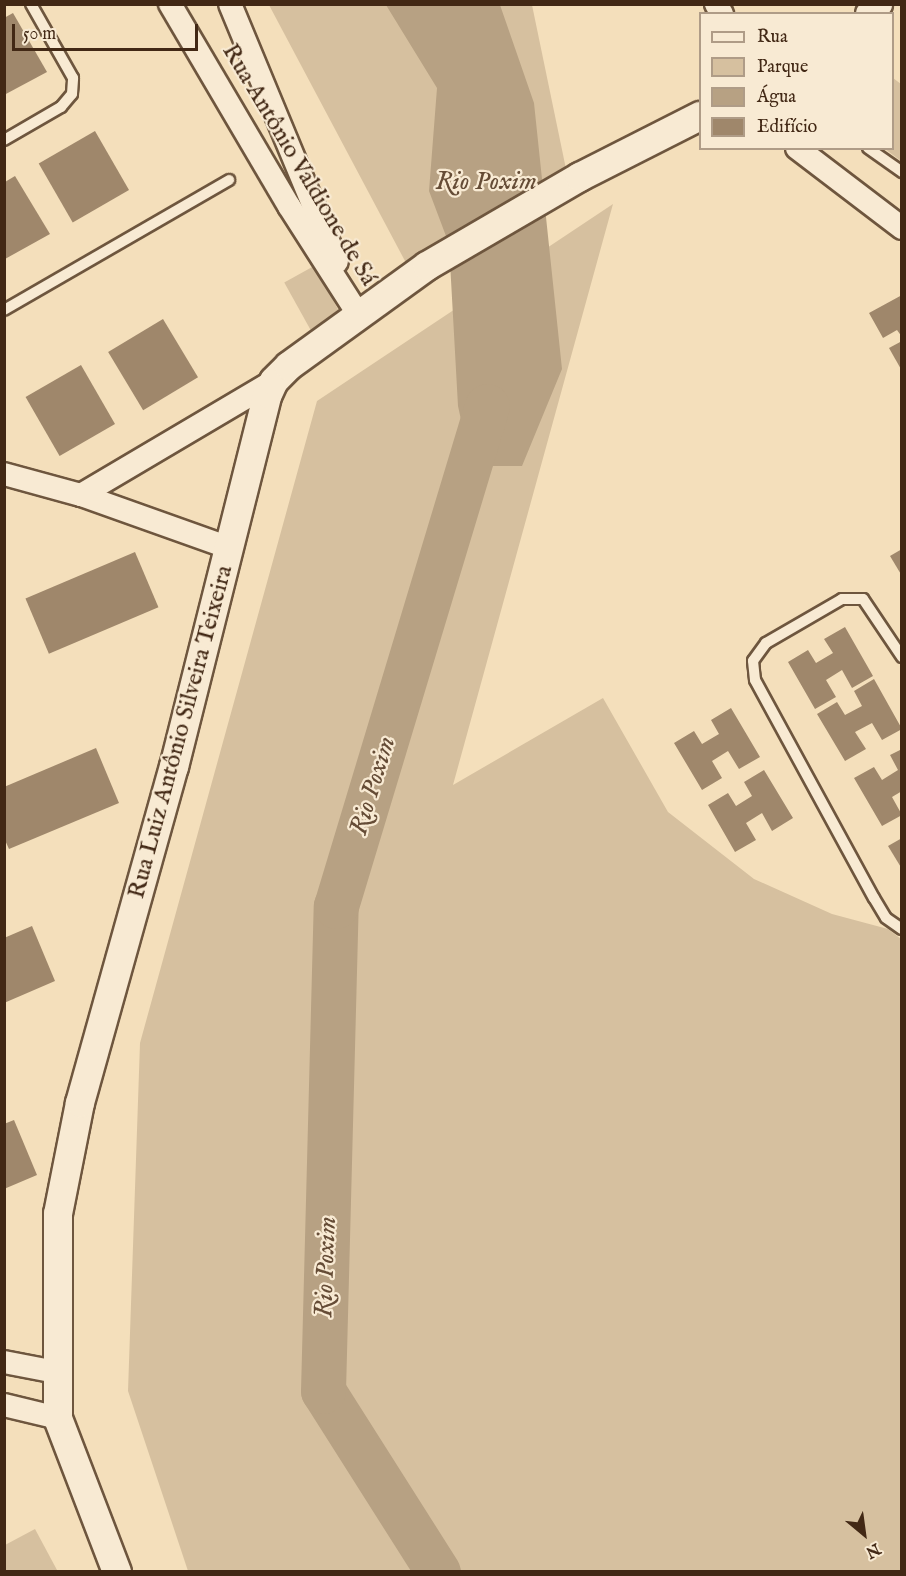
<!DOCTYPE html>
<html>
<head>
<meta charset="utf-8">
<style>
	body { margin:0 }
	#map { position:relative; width:906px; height:1576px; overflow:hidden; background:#f4dfbb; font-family:"IM FELL English",serif }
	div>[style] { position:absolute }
	.green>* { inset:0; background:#d6c09f; transform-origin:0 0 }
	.water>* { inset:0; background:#b7a183 }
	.river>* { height:45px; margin:-22.5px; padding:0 22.5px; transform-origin:22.5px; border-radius:22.5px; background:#b7a183 }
	.building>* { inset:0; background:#9f876b; transform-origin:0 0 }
	.roads { filter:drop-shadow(2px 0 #6e563e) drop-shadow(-2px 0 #6e563e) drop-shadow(0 2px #6e563e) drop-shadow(0 -2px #6e563e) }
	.service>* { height:10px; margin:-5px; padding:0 5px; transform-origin:5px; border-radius:5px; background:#f8ead3 }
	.minor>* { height:22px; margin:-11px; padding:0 11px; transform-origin:11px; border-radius:11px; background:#f8ead3 }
	.tertiary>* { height:28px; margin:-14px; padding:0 14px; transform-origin:14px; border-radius:14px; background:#f8ead3 }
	span { translate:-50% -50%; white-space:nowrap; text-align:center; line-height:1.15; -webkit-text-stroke:4.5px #f8ead3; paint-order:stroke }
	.street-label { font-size:24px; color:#422815 }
	.water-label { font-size:26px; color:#654c36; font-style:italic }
	.frame { position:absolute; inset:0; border:6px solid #422815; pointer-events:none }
	.legend { position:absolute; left:699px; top:12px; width:195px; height:138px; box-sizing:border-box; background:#f8ead3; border:2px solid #af9c87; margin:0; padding:8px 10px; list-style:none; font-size:18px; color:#422815 }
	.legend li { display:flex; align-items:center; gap:12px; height:30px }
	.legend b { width:30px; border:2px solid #af9c87 }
	.north { position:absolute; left:834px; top:1504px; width:60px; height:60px; -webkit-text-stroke:4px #f8ead3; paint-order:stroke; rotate:151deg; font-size:16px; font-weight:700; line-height:24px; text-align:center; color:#422815 }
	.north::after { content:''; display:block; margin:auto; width:21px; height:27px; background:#422815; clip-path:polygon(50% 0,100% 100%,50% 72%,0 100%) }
	.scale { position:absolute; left:12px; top:24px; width:186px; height:27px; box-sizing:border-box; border:3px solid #422815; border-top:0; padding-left:8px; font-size:18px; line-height:21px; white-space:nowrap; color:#422815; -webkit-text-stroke:4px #f8ead3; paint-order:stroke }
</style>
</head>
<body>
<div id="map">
	<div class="green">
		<i style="clip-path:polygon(269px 5px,532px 5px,566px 169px,413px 276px)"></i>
		<i style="clip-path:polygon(893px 78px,901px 84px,901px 161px,885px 149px,892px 148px)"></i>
		<i style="clip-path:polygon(613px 204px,453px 785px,603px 698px,668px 812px,754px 879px,832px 914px,888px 929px,901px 939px,901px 1571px,188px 1571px,128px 1391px,140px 1043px,317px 401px)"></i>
		<i style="left:314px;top:266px;width:57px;height:34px;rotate:61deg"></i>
		<i style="clip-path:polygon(35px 1529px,57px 1570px,5px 1571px,5px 1545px)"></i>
	</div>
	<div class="water">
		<i style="clip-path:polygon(386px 5px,500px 5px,534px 103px,562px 369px,522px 466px,471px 466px,458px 406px,449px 244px,429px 191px,437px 88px)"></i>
	</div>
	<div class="river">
		<i style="left:438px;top:1572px;width:214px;rotate:-122.4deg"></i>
		<i style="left:323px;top:1391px;width:485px;rotate:-88.5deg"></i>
		<i style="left:336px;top:906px;width:522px;rotate:-73.2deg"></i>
	</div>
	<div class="building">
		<i style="clip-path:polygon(13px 13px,47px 72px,4px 95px,4px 18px)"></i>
		<i style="left:95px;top:131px;width:68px;height:65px;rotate:60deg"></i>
		<i style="clip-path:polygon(15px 176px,50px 234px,5px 259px,5px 182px)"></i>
		<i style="clip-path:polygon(902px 295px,902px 337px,897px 330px,883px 338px,869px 313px)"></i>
		<i style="left:163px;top:319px;width:68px;height:64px;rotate:59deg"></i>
		<i style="clip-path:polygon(902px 341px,902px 371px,889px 348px)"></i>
		<i style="left:81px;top:365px;width:68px;height:64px;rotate:60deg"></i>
		<i style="clip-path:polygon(902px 549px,902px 576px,890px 556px)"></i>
		<i style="left:135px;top:552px;width:60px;height:119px;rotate:67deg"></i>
		<i style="clip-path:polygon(845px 627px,873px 676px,852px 688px,842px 670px,826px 680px,836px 697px,815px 709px,788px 662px,808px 650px,816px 663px,833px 653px,824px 639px)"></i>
		<i style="clip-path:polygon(874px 679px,902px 729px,882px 740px,872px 723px,855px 732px,866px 749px,845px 761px,817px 714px,837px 702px,845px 715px,862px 706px,854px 691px)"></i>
		<i style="clip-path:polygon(731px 708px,760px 757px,739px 769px,728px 751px,712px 761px,722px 778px,702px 790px,674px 743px,694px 731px,702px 744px,719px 734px,711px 720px)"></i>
		<i style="clip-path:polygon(96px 748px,119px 803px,9px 849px,4px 838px,4px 787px)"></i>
		<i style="clip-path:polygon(902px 749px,902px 791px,892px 797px,902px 815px,882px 826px,854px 778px,874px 767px,882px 780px,898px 770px,890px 755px)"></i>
		<i style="clip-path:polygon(764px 770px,793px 818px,772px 831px,762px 813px,746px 823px,756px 840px,735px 852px,708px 805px,728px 793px,736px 806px,752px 796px,744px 782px)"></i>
		<i style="clip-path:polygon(902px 838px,902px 869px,888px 846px)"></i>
		<i style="clip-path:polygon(32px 926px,55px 981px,4px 1003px,4px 938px)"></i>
		<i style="clip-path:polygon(14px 1120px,37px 1175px,4px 1189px,4px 1124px)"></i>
	</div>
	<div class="roads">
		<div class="service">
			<i style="left:4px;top:140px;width:66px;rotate:-30.1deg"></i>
			<i style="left:61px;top:107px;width:17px;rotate:-50deg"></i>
			<i style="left:72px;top:94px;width:16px;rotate:-86deg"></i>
			<i style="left:73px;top:78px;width:85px;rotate:-119.6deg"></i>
			<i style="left:868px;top:148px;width:42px;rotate:35.2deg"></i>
			<i style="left:4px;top:310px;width:260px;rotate:-30deg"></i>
			<i style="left:902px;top:657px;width:70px;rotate:-123.9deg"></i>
			<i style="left:863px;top:599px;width:21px;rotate:180deg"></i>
			<i style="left:842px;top:599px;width:88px;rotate:149.9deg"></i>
			<i style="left:766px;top:643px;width:22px;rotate:126deg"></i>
			<i style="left:753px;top:661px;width:19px;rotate:84deg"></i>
			<i style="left:755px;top:680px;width:248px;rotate:61.4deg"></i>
			<i style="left:874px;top:898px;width:23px;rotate:59deg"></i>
			<i style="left:886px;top:918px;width:19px;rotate:35deg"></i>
		</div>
		<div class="minor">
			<i style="left:170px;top:4px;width:234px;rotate:59.5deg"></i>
			<i style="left:289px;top:206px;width:128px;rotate:57.4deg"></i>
			<i style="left:230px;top:4px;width:279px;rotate:67.5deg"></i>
			<i style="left:716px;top:4px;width:12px;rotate:59deg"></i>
			<i style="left:797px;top:148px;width:132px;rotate:37.3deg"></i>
			<i style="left:4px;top:474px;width:80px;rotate:15.3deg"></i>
			<i style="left:81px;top:495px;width:158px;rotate:19.6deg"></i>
			<i style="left:81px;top:495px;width:224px;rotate:-30.6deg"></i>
			<i style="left:4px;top:1362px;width:53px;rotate:10.9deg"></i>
			<i style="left:4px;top:1405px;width:56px;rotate:13.5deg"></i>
		</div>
		<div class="tertiary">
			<i style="left:870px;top:14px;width:13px;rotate:-51deg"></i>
			<i style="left:117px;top:1572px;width:165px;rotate:-111deg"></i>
			<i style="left:58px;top:1418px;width:204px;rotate:-90deg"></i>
			<i style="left:58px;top:1214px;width:113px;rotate:-78.8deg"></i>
			<i style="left:80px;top:1103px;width:349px;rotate:-74.4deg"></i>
			<i style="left:174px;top:767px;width:385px;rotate:-75.9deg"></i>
			<i style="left:268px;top:394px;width:14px;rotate:-65deg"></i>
			<i style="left:274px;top:381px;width:21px;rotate:-45deg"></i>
			<i style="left:289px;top:366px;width:170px;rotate:-35.9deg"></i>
			<i style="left:427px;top:266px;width:177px;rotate:-30.2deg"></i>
			<i style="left:580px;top:177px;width:135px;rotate:-26.9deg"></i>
		</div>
	</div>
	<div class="street-label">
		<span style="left:299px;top:165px;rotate:59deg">Rua Antônio Valdione de Sá</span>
		<span style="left:181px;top:732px;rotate:-75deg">Rua Luiz Antônio Silveira Teixeira</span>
	</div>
	<div class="water-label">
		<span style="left:486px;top:182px">Rio Poxim</span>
		<span style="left:373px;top:786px;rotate:-73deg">Rio Poxim</span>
		<span style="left:326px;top:1267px;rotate:-88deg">Rio Poxim</span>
	</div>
	<div class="frame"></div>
	<ul class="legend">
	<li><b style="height:8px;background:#f8ead3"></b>Rua</li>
	<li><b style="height:16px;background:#d6c09f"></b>Parque</li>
	<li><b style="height:16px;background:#b7a183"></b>Água</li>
	<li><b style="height:16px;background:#9f876b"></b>Edifício</li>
	</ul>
	<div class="north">N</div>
	<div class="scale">50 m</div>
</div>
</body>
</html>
